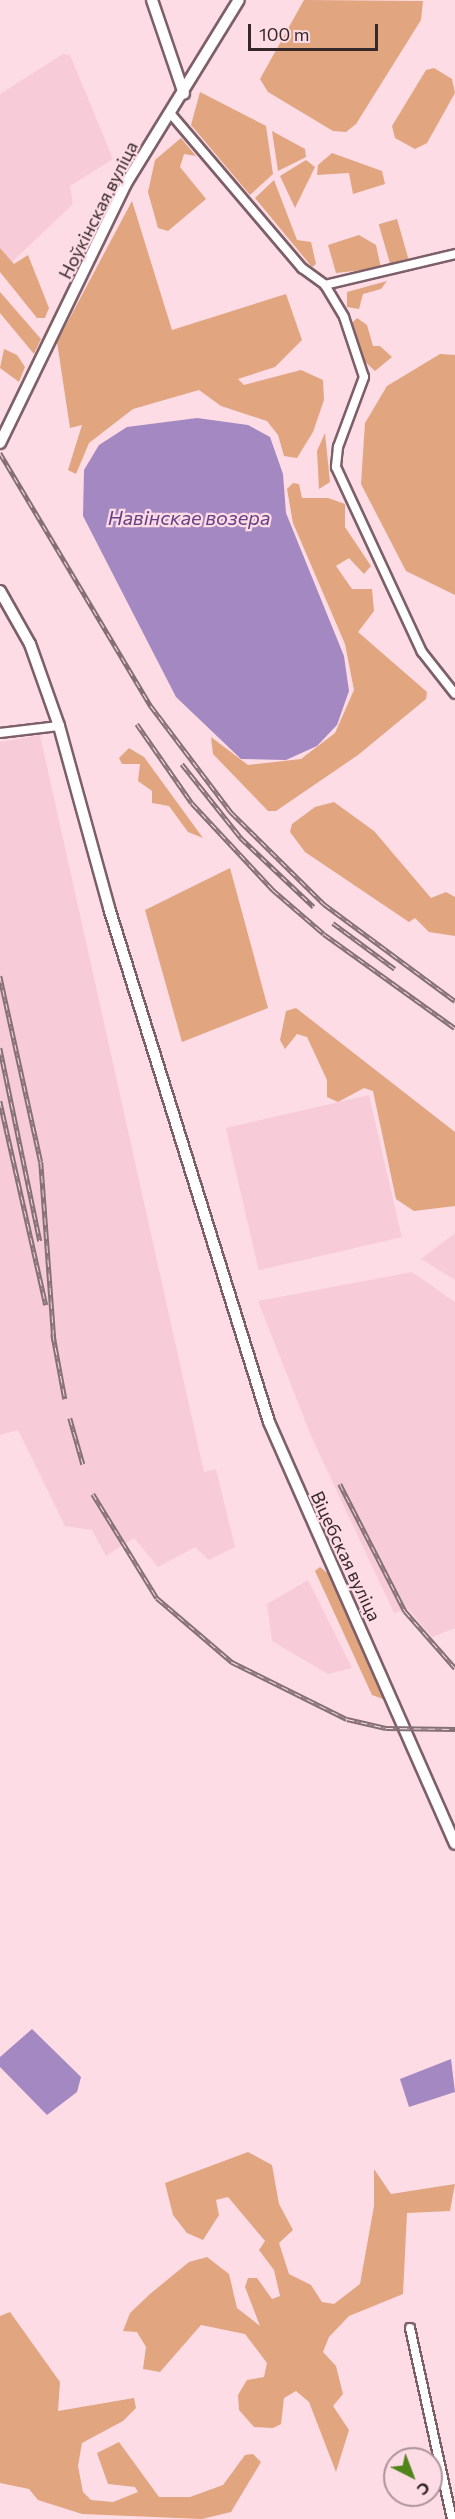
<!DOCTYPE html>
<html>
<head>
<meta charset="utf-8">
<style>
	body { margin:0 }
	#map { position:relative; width:455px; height:2519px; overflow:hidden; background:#fedce5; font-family:Commissioner,sans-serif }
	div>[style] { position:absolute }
	.built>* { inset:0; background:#f7ccd8; transform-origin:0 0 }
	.green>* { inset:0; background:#e1a580; transform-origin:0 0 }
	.water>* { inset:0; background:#a488c1 }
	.roads { filter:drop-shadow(2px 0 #7d5f68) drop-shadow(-2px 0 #7d5f68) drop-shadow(0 2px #7d5f68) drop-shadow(0 -2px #7d5f68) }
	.street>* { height:8px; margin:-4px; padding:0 4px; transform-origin:4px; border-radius:4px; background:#fff }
	.secondary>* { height:10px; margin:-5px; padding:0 5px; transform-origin:5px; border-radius:5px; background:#fff }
	.rail>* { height:4.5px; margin-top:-2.25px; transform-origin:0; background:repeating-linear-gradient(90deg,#fedce5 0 7px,#857075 0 14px); box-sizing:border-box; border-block:2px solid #857075 }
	span { translate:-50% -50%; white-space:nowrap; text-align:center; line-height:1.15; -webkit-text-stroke:4.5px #fedce5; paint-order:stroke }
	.street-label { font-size:18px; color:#35282b }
	.water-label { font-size:20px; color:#664188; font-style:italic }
	.north { position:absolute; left:383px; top:2447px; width:60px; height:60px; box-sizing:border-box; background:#fedce5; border:2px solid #ae949b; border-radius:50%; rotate:138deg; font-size:16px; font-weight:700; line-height:24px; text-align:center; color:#35282b }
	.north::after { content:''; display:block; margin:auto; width:21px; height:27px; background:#50851c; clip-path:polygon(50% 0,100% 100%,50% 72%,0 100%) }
	.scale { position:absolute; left:248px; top:24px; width:130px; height:27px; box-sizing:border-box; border:3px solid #35282b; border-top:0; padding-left:8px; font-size:18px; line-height:21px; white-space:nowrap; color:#35282b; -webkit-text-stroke:4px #fedce5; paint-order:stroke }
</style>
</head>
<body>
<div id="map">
	<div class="built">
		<i style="clip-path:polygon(63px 54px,70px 55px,113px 159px,70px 186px,73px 204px,12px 262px,0 248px,0 94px)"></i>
		<i style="clip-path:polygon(40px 735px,204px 1472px,216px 1469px,235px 1547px,209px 1560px,195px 1547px,158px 1567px,134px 1538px,106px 1556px,92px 1530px,65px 1526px,18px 1430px,0 1435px,0 742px)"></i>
		<i style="left:369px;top:1095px;width:146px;height:147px;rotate:77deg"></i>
		<i style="clip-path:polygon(455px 1233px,455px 1280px,421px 1259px)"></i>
		<i style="clip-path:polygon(412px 1272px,455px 1302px,455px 1628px,432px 1637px,408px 1609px,394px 1613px,311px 1436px,258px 1301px)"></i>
		<i style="clip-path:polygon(308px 1580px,352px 1668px,328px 1674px,272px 1641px,267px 1604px)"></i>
	</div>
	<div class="green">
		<i style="clip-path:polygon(304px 0,423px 1px,421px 20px,356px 124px,346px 132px,333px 131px,268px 92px,260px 79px)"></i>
		<i style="clip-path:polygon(434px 68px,452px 79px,455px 93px,427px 143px,415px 149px,395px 138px,392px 126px,426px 70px)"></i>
		<i style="clip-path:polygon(200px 92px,266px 126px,273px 174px,250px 195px,191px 125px)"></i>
		<i style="clip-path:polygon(272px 131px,305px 149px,306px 157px,278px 171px)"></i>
		<i style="clip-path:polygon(181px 138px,196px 156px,184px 154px,180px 167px,206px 199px,168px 231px,158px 228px,148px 192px,155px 160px)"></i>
		<i style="clip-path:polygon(332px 153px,382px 171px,385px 184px,353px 194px,349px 173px,317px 175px,318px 165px)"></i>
		<i style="clip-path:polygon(306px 160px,315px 167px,295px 208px,280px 176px)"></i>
		<i style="clip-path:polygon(274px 180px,297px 240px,311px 242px,316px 264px,312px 267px,255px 198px)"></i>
		<i style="clip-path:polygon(132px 201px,172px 330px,286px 294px,302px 340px,275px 367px,238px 379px,244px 385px,301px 370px,323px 380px,324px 400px,313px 432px,297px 458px,284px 456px,278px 435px,267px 421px,221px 406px,199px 390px,133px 409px,89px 443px,76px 474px,68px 470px,82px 425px,70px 428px,57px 342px)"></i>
		<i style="left:397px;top:219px;width:41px;height:19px;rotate:74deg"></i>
		<i style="clip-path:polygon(359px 235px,376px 245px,381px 268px,336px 273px,328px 245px)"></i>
		<i style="clip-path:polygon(0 248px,14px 264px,28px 255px,49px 308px,45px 318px,37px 318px,0 272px)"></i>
		<i style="clip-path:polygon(387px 281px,381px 289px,363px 294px,359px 309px,347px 307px,347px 292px)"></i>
		<i style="clip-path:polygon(0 292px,41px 339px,34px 354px,0 313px)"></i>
		<i style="clip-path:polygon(357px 318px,367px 325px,373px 346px,380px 346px,392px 357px,375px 371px,360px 357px,352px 323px)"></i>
		<i style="clip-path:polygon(4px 349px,17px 355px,25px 367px,19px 382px,0 368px)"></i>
		<i style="clip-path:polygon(440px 354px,455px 355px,455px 595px,406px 571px,361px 484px,365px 423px,387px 386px)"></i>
		<i style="clip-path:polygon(325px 433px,330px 482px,319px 489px,317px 451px)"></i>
		<i style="clip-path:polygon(293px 483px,299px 484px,302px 498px,328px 498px,345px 504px,345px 527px,371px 566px,364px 574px,349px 558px,336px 566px,352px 589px,372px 589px,374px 611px,358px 632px,427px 692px,426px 699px,358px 755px,276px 811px,268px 811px,213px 754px,211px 737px,248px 765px,301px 759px,335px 733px,354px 690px,345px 644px,293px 523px,287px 489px)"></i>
		<i style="clip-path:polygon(129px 748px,144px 757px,203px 838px,188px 832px,169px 806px,152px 803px,152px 791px,138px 781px,140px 764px,122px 764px,119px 758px)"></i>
		<i style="clip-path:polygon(334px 802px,374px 831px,431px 898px,446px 892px,455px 897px,455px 936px,429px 932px,415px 918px,409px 922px,305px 852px,290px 832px,292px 824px,315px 807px)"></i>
		<i style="clip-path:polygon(230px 868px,268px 1008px,182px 1042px,145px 910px)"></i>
		<i style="clip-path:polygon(296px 1008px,455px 1132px,455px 1206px,414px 1211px,396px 1199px,373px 1091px,364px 1088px,338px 1102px,327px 1097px,327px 1080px,307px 1037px,297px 1034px,285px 1049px,280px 1040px,286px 1011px)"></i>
		<i style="clip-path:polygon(320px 1567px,331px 1576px,383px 1685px,383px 1699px,372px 1695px,315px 1571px)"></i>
		<i style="clip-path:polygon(248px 2152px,272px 2165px,279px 2204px,293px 2230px,279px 2243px,289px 2274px,311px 2285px,322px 2302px,334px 2304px,360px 2284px,374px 2206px,374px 2169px,391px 2194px,455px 2184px,450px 2211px,407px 2213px,403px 2294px,349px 2316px,329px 2337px,323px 2352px,336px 2366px,343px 2394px,333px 2406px,349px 2430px,336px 2472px,309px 2402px,296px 2391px,284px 2398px,281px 2424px,273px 2428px,254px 2427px,239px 2410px,238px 2395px,247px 2380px,264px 2377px,267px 2363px,245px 2334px,201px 2325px,160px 2372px,143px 2369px,146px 2347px,137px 2332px,123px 2331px,130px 2313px,150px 2294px,189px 2262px,207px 2257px,229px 2274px,237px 2308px,260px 2326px,245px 2287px,248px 2278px,257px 2278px,272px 2299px,280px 2296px,274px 2270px,259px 2250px,265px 2241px,228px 2197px,216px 2200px,219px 2215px,203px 2240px,187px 2233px,173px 2215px,165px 2183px)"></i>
		<i style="clip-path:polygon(10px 2312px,60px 2382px,58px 2411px,134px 2398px,136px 2408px,123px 2421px,82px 2443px,78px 2466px,83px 2492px,91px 2500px,113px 2502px,138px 2492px,135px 2487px,108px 2484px,97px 2453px,119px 2442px,159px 2497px,190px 2497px,223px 2485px,245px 2455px,253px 2454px,261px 2462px,231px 2512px,202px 2519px,82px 2514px,38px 2500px,29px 2489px,0 2483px,0 2316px)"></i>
	</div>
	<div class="water">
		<i style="clip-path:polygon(197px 418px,248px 425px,270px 437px,283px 474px,286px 513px,344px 656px,349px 691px,337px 725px,317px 746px,286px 760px,241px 759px,176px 697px,83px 516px,84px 470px,99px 445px,127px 427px)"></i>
		<i style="clip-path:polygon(32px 2029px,81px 2077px,77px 2092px,47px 2115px,0 2067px,0 2057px)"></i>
		<i style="clip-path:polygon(451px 2059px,455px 2092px,409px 2107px,400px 2079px)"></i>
	</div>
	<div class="roads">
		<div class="street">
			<i style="left:170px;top:113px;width:204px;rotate:49.6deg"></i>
			<i style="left:302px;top:268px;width:29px;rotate:36deg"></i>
			<i style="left:325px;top:285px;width:37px;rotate:59deg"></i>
			<i style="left:344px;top:317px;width:63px;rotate:71.6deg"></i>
			<i style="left:364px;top:377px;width:75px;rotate:110.4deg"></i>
			<i style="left:338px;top:447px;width:20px;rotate:96deg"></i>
			<i style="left:336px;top:467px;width:204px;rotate:65.1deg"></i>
			<i style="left:422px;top:652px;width:53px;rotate:51.8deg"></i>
			<i style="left:325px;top:285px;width:134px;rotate:-13.4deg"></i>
			<i style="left:0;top:733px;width:59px;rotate:-6.8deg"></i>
			<i style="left:410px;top:2328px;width:196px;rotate:77.6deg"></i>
		</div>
		<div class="secondary">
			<i style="left:152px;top:0;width:99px;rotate:71.2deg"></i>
			<i style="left:0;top:443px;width:287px;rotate:-64.1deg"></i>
			<i style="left:125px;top:185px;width:217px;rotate:-58.4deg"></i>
			<i style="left:0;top:591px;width:61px;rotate:60.5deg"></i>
			<i style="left:30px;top:644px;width:87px;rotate:70.5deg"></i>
			<i style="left:59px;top:726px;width:189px;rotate:74.6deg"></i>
			<i style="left:109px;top:908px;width:538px;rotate:72.71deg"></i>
			<i style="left:269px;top:1422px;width:461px;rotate:66.2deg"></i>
		</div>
	</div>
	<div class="rail">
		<i style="left:0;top:453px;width:295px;rotate:59.2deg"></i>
		<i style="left:151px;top:706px;width:133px;rotate:53deg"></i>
		<i style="left:231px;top:812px;width:131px;rotate:44.7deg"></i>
		<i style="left:324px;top:904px;width:163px;rotate:36.5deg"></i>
		<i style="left:137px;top:724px;width:96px;rotate:55.2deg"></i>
		<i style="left:192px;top:803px;width:119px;rotate:47deg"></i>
		<i style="left:273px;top:890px;width:67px;rotate:40.8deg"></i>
		<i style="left:324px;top:934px;width:161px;rotate:35.7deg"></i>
		<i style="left:182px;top:764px;width:95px;rotate:51.4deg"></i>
		<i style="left:241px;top:838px;width:100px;rotate:43.4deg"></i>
		<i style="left:333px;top:923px;width:77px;rotate:36.6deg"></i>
		<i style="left:0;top:976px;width:190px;rotate:77.6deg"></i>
		<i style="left:41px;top:1162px;width:179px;rotate:85.8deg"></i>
		<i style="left:0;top:1048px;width:197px;rotate:78.3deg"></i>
		<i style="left:0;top:1101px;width:209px;rotate:77.3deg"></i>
		<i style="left:53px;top:1334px;width:66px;rotate:79.5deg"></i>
		<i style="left:70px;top:1418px;width:48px;rotate:74.2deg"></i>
		<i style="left:340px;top:1484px;width:143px;rotate:62.9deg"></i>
		<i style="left:405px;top:1611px;width:76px;rotate:48.7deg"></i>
		<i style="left:93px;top:1494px;width:122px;rotate:58.4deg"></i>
		<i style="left:157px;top:1598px;width:99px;rotate:40.5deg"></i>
		<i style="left:232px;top:1662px;width:128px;rotate:26.4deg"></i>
		<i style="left:347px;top:1719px;width:40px;rotate:13deg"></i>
		<i style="left:386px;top:1728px;width:69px;rotate:0.8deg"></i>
	</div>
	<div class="street-label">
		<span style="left:98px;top:210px;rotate:-63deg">Ноўкінская вуліца</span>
		<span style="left:346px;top:1556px;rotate:65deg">Віцебская вуліца</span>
	</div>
	<div class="water-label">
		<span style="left:189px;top:517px">Навінскае возера</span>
	</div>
	<div class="north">С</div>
	<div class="scale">100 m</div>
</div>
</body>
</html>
